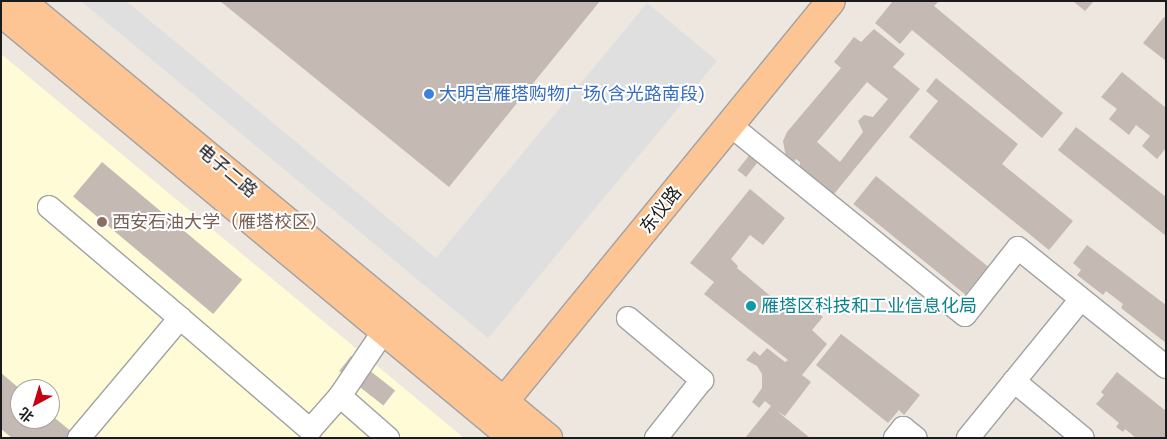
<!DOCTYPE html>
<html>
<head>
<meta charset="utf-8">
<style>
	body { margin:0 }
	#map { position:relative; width:1167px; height:439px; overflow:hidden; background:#ede7e0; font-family:"DM Sans","Noto Sans SC",sans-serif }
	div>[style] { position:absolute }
	.education>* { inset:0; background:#fffbd7 }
	.parking>* { inset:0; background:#dfdfdf }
	.building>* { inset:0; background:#c5b9b3; transform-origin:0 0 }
	.roads { filter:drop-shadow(1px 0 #a2a2a2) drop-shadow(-1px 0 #a2a2a2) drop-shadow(0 1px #a2a2a2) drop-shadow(0 -1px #a2a2a2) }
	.minor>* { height:22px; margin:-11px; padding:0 11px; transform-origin:11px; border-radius:11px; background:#fff }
	.major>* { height:28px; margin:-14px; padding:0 14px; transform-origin:14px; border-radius:14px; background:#fdc594 }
	.dots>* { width:14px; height:14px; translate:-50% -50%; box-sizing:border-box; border:2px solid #fff; border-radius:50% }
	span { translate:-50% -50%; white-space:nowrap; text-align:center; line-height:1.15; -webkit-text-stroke:4px #fff; paint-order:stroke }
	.shop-label { font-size:18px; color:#366cbe }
	.left { translate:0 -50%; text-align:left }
	.street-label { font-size:18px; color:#1b1b1b }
	.education-label { font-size:18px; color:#785e54 }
	.culture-label { font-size:18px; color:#0d838f }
	.frame { position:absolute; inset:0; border:2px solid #1b1b1b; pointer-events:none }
	.north { position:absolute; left:10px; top:379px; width:50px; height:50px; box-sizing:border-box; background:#fff; border:1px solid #a4a4a4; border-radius:50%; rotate:219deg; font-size:14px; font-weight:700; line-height:20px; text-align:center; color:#1b1b1b }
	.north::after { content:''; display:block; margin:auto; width:18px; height:22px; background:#c60015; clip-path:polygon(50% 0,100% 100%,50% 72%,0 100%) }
</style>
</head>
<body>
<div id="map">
	<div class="education">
		<i style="clip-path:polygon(evenodd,1px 54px,464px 438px,1px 438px,1px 54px,20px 389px,50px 389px,50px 419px,20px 419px,20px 389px)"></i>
	</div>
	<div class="parking">
		<i style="clip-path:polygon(81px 1px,126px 1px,436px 258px,647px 3px,717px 61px,488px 338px)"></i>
	</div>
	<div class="building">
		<i style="clip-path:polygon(220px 1px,600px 1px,449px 187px)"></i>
		<i style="clip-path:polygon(893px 1px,939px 1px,934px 6px,1063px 113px,1042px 138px,912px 30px,900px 44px,875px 23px)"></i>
		<i style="clip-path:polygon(1073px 1px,1094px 1px,1085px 11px)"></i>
		<i style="clip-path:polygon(1164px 17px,1166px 19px,1166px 61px,1143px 43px)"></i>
		<i style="clip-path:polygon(evenodd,874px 29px,905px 54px,893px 67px,920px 89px,834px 194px,800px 167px,800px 162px,796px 159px,793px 163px,786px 157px,783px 141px,787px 132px,841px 68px,834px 62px,854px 37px,861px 42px,874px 29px,867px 82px,888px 99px,873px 117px,864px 115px,858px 121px,863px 132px,840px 162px,817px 142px,867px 82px)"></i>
		<i style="clip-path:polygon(1122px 72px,1166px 108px,1166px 148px,1157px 159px,1142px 146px,1150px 136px,1136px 125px,1129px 135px,1109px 119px,1117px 109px,1101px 97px)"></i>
		<i style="clip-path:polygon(936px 78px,1018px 144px,1002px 164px,1073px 221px,1049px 250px,909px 137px,938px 101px,926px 91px)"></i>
		<i style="clip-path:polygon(1076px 127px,1166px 197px,1166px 236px,1058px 150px)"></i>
		<i style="left:751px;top:153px;width:11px;height:22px;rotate:38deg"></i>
		<i style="left:102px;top:162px;width:183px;height:45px;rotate:40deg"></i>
		<i style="left:876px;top:176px;width:144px;height:36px;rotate:39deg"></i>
		<i style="clip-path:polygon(750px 189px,785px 218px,763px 245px,750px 235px,731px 259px,738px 266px,737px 268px,792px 314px,804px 301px,823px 317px,812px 330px,827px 344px,802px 375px,811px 382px,785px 416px,777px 411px,810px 438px,745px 438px,771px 406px,765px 401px,759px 408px,752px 402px,762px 388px,762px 374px,757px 366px,746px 360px,754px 351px,760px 356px,767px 348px,785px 362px,788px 360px,704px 294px,714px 282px,690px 263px)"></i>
		<i style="clip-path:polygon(1087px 245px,1166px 305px,1166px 343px,1121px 308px,1123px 304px,1106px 291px,1103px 295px,1077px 275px,1081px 270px,1073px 263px)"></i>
		<i style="clip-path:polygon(841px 334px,920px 395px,904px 415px,899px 410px,888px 423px,816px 365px)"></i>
		<i style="left:351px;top:356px;width:56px;height:19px;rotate:38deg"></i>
		<i style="clip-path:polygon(1117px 372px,1166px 411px,1166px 438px,1136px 438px,1125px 429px,1123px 432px,1116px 427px,1119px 423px,1096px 404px,1104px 395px,1101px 392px)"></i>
		<i style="clip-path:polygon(1px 373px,20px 389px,20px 419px,50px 419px,50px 414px,79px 438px,12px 438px,1px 429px)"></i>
	</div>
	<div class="roads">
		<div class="minor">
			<i style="left:730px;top:125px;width:302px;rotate:39deg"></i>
			<i style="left:965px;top:315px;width:85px;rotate:-51.7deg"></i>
			<i style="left:1018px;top:248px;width:190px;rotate:38.8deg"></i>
			<i style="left:49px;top:207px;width:172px;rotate:40.3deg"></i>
			<i style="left:628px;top:318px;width:97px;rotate:40deg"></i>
			<i style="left:702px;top:380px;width:74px;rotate:128.4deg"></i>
			<i style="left:1014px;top:381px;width:89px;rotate:39.6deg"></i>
			<i style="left:340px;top:396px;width:64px;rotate:41.2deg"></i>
			<i style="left:79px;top:438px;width:157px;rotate:-49.9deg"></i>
			<i style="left:180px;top:318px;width:172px;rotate:40.7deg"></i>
			<i style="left:310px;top:430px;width:45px;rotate:-48.6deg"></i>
			<i style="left:340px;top:396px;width:81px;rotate:-56.1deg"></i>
			<i style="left:895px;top:438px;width:13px;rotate:-51deg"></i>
			<i style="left:903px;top:428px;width:16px;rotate:38deg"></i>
			<i style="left:968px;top:438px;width:179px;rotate:-50.9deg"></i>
		</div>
		<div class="major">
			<i style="left:21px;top:1px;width:685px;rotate:39.67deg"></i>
			<i style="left:1px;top:12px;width:666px;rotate:39.76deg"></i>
			<i style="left:493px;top:415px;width:534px;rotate:-50.77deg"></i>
		</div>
	</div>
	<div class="dots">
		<i style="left:429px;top:94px;background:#3f7fe0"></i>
		<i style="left:102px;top:222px;background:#8d6e63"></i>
		<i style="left:751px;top:306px;background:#0f9aa8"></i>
	</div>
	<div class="shop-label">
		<span class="left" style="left:439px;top:94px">大明宫雁塔购物广场(含光路南段)</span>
	</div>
	<div class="street-label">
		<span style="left:227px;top:171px;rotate:40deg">电子二路</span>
		<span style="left:661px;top:210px;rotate:-51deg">东仪路</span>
	</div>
	<div class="education-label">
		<span class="left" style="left:112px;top:222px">西安石油大学（雁塔校区）</span>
	</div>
	<div class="culture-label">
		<span class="left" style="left:761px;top:306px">雁塔区科技和工业信息化局</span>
	</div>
	<div class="frame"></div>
	<div class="north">北</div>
</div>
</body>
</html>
